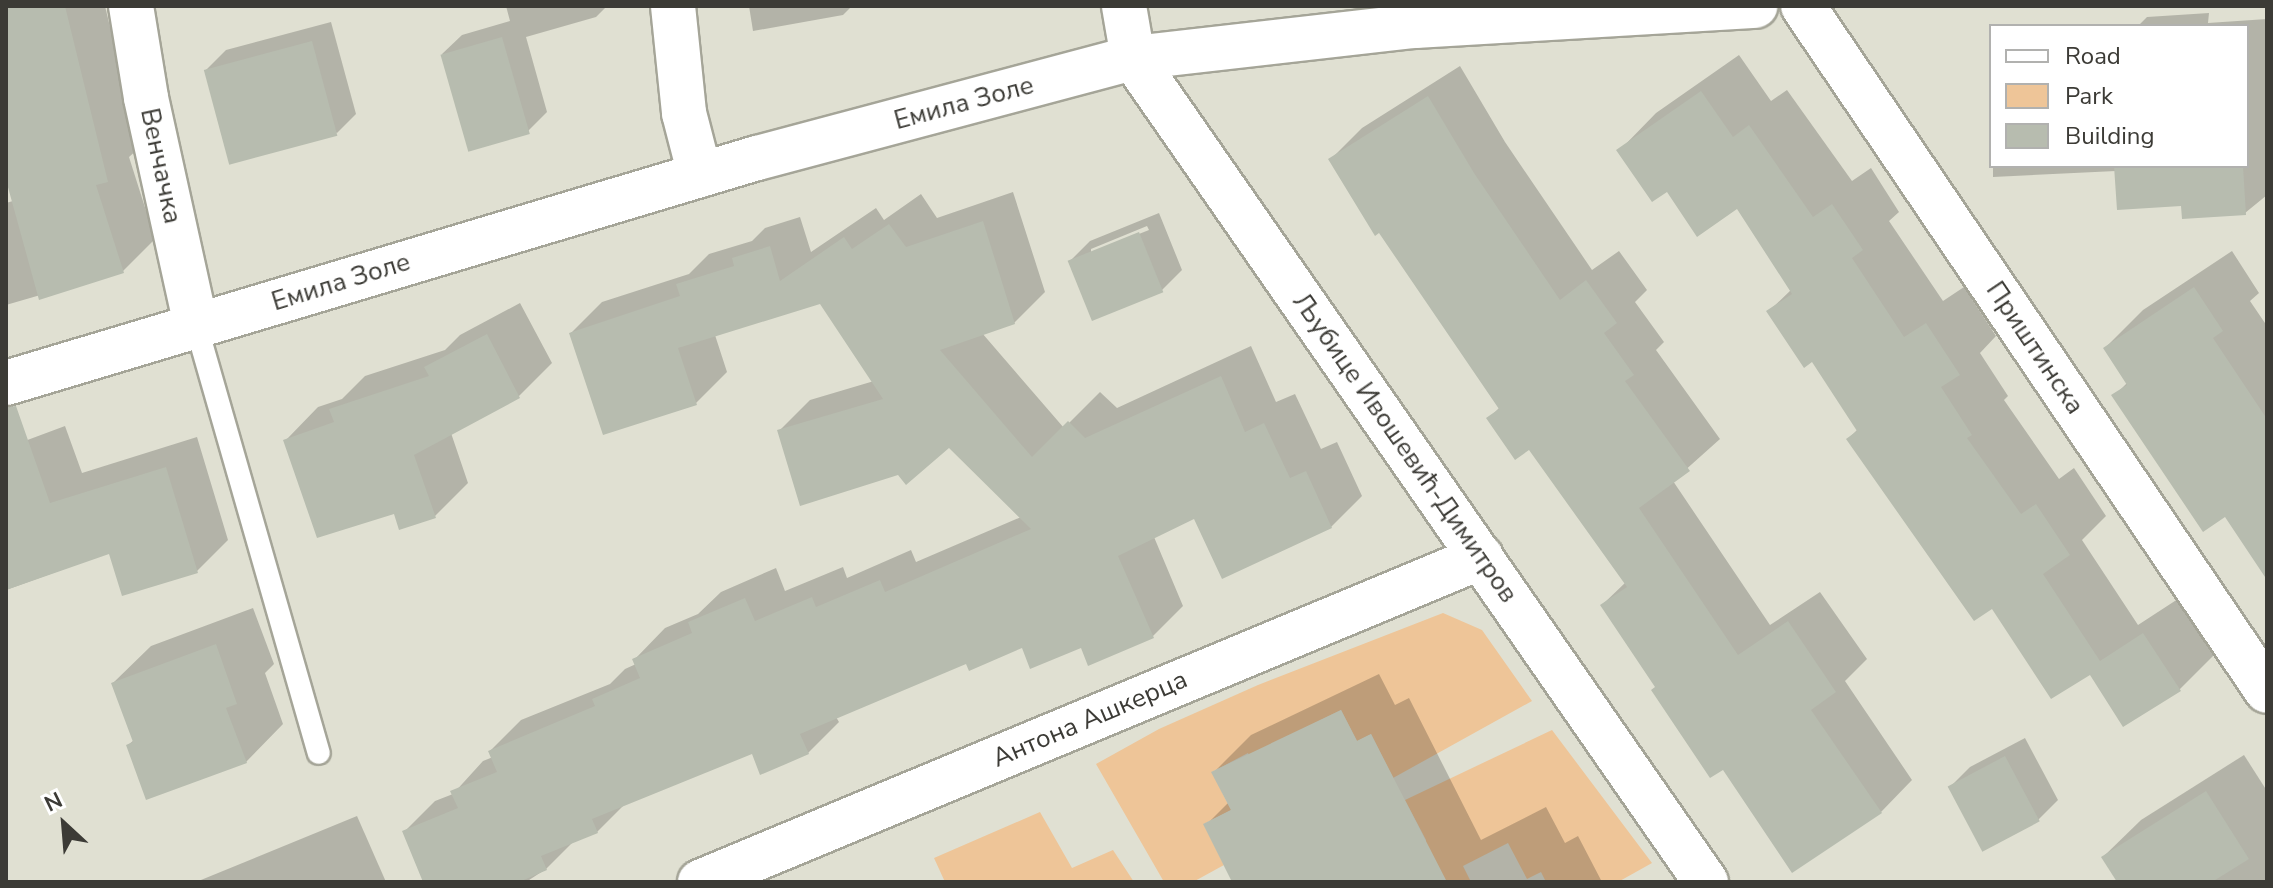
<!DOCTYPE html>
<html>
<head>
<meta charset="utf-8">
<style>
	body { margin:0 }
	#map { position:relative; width:2273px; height:888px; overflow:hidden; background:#e0e0d2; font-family:"Nunito Sans",sans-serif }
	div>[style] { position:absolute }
	.green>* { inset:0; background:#eec598 }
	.shadow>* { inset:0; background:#0003 }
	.building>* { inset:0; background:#b7bcaf; transform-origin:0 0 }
	.roads { filter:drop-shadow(2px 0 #a5a598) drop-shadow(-2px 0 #a5a598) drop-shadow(0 2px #a5a598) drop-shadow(0 -2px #a5a598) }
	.service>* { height:22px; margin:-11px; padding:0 11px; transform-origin:11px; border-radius:11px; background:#fff }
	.minor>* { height:44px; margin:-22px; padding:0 22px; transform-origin:22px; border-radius:22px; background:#fff }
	span { translate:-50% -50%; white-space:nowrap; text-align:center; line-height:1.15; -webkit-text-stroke:8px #fff; paint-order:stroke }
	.street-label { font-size:26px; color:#3c3b36 }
	.frame { position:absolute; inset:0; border:8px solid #3c3b36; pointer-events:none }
	.legend { position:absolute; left:1989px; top:24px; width:260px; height:144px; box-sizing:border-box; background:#fff; border:2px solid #b1b1af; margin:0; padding:10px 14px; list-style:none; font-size:24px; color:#3c3b36 }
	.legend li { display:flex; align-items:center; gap:16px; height:40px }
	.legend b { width:40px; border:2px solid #b1b1af }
	.north { position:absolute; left:24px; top:784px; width:80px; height:80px; -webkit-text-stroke:6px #fff; paint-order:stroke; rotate:334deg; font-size:22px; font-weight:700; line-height:32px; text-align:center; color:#3c3b36 }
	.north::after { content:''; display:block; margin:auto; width:28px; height:36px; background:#3c3b36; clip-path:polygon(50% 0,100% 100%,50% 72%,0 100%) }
</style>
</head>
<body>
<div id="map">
	<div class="green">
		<i style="clip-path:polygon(1443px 613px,1482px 630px,1532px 701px,1393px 778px,1371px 734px,1357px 741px,1341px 710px,1293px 734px,1264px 786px,1248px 753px,1212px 772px,1231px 810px,1204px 824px,1224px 865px,1193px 882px,1164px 882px,1096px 764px,1159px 729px,1258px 685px)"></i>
		<i style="clip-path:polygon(1552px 730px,1652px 863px,1618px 882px,1546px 882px,1541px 872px,1527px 879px,1508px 843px,1463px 866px,1471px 882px,1417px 882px,1426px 840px,1405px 800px)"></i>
		<i style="clip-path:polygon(1040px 812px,1072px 868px,1113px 850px,1134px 882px,945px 882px,934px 858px)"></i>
	</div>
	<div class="shadow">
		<i style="clip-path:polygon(6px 6px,105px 6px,139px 148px,129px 157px,155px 239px,123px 271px,6px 305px,6px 203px,13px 201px,6px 172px)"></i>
		<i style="clip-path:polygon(506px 6px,607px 6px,596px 17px,526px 37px,547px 112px,527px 132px,442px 54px,462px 35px,510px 21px)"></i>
		<i style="clip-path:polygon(749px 6px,852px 6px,843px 15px,753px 31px)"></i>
		<i style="clip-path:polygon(2209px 13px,2208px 23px,2267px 19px,2267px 195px,2245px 213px,2183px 204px,2116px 171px,1993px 177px,1993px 166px,2247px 166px,2247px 26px,2138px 26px,2147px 17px)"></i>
		<i style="clip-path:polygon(331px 22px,356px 114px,337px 133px,206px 70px,226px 50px)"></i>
		<i style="clip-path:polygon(1739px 55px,1771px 101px,1787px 90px,1852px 181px,1871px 168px,1899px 212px,1889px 221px,1943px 301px,1964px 287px,1996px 336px,1980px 353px,2008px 396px,2004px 400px,2059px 479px,2074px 468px,2106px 516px,2082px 540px,2138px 625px,2181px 597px,2217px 652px,2179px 690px,2090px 672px,1993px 606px,1848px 439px,1858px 429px,1812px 359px,1769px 311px,1792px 289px,1737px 206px,1667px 189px,1619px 151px,1656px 113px)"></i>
		<i style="clip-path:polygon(1460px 66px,1505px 142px,1592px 270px,1619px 251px,1647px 290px,1635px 302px,1664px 342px,1656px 350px,1720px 439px,1673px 481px,1770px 625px,1820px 592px,1867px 659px,1845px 681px,1912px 780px,1881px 812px,1724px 767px,1657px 687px,1602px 605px,1626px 582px,1529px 448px,1488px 419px,1500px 407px,1330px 160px,1362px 128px)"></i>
		<i style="clip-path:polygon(1991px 70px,1991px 130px,1989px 73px)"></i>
		<i style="clip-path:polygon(1013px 192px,1045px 292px,1014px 323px,982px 333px,1064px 428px,1100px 392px,1117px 408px,1251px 346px,1276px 402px,1295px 394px,1321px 449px,1337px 442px,1362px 496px,1331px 527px,1195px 516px,1154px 537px,1183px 606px,1153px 636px,1082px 645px,1023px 645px,967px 661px,836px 717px,839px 722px,808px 753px,753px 751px,625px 804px,597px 832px,574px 841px,546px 869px,526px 882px,425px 882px,404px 832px,435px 801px,453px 794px,483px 761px,493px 757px,490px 751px,521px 720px,610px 684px,625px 669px,636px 664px,635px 659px,665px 628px,698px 614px,721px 592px,776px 568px,785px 591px,843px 567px,847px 578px,911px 550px,916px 562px,1021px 517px,949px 445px,899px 473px,779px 431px,810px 400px,874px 381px,821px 302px,715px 335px,727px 372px,696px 403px,571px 333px,602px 302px,689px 274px,709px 254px,752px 241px,765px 228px,800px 217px,811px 252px,876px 208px,884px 220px,921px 194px,937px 218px)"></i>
		<i style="clip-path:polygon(evenodd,1159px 213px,1182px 270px,1162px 290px,1094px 318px,1070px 261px,1090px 241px,1159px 213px,1147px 226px,1149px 230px,1091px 253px,1091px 249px,1147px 226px)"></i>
		<i style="clip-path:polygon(2232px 251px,2259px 293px,2250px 301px,2267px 326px,2267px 576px,2225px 515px,2114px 396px,2128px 382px,2105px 348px,2143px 310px)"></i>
		<i style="clip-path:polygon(520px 303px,552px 363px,519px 396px,451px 433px,468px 483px,435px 516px,395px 512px,286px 440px,318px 407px,342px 399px,365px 376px,445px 350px,460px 335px)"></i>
		<i style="clip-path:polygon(65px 426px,82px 473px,197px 437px,228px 540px,197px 571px,111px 552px,6px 590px,6px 448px)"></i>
		<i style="clip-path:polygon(253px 608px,274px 664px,265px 673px,283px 724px,246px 762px,128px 745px,134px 740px,113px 683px,151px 646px)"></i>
		<i style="clip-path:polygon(1379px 674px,1395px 705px,1409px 698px,1481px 840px,1546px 807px,1565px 843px,1578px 836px,1602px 882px,1235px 882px,1206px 825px,1229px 802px,1214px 772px,1251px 735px)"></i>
		<i style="clip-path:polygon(2025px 738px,2058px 800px,2038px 820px,1950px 787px,1970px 767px)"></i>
		<i style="clip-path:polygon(2244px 755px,2267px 791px,2267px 882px,2119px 882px,2103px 857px,2141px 820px)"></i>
		<i style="clip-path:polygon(357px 816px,386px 882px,196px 882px)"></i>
	</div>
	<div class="building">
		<i style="clip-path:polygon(6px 6px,65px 6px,108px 182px,96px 185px,124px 273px,39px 300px,6px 180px)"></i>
		<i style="left:502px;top:37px;width:101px;height:64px;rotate:74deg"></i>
		<i style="left:312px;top:41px;width:98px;height:112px;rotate:75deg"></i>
		<i style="clip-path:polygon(1701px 91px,1733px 137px,1749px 125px,1813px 217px,1832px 204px,1863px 250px,1852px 258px,1904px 337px,1926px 323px,1960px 375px,1941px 387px,1972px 435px,1967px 438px,2021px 514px,2036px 504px,2070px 555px,2043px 574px,2100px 661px,2143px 633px,2181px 691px,2123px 727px,2090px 675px,2051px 699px,1992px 609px,1974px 621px,1846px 439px,1857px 431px,1812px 362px,1804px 368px,1766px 311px,1792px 294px,1737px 209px,1697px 237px,1667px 192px,1652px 202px,1616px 150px)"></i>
		<i style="clip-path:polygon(1428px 96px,1474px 173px,1560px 300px,1586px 280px,1617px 323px,1604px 333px,1634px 375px,1625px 381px,1690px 471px,1639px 508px,1738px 655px,1788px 621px,1836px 692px,1811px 710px,1882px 813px,1792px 873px,1723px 770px,1710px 778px,1651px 690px,1655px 687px,1600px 605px,1627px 587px,1529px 450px,1515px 460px,1486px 418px,1499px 409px,1379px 233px,1375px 236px,1328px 159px)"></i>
		<i style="clip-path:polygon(2114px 166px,2243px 166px,2246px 215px,2182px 219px,2181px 206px,2117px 210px)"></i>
		<i style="clip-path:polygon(983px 221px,1015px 324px,940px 350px,1032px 457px,1068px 421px,1085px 438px,1221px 376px,1245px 432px,1264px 423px,1290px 478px,1306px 471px,1332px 528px,1222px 579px,1194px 519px,1118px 556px,1154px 638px,1088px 666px,1081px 648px,1030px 669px,1022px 648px,969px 671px,966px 664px,800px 734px,809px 754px,786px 764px,760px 775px,752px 754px,592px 819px,598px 833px,541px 856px,547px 870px,519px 882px,423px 882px,402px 831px,458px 808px,450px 791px,497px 772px,488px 751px,595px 706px,592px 699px,640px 678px,632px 659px,692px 633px,688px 622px,745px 598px,755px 621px,812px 597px,816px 607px,880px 580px,885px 592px,1031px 529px,949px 448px,906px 485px,898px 475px,800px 506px,777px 430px,883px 399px,820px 304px,678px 348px,697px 405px,603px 435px,569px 333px,680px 296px,676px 284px,734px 266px,732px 258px,770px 246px,780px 281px,844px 237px,852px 249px,889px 224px,906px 247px)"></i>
		<i style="left:1139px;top:232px;width:65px;height:77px;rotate:68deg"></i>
		<i style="clip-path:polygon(2194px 287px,2223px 331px,2213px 338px,2267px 419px,2267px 580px,2225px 517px,2203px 532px,2111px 395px,2127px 385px,2103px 348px)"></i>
		<i style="clip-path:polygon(487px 334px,520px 398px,414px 455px,436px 518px,399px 530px,394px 514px,317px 538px,283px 440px,334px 422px,329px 409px,429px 376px,424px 367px)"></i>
		<i style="clip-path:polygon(16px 406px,50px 503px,166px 467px,198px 573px,122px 596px,109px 554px,6px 590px,6px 407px)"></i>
		<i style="clip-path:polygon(216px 644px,237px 704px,226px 708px,247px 763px,146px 800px,126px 745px,133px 742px,111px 683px)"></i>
		<i style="clip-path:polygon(1341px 710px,1357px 741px,1371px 734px,1447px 882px,1232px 882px,1203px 824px,1231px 810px,1211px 772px)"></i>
		<i style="left:2005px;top:756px;width:74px;height:65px;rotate:62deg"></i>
		<i style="clip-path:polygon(2206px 791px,2249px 859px,2212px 882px,2117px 882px,2101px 857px)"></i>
	</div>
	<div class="roads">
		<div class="service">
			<i style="left:196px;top:325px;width:445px;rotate:74deg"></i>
		</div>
		<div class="minor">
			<i style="left:131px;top:6px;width:93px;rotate:80.7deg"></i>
			<i style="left:146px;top:98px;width:232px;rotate:77.6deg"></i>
			<i style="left:673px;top:6px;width:108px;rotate:84.1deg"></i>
			<i style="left:684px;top:113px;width:64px;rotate:75.5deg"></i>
			<i style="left:1124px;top:6px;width:53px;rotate:80.2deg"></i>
			<i style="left:1133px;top:58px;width:1004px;rotate:55.19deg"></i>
			<i style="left:1803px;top:6px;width:827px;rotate:55.89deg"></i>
			<i style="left:6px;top:383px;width:784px;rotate:-16.68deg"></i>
			<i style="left:757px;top:158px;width:389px;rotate:-14.9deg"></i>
			<i style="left:1133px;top:58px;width:285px;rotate:-6.5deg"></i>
			<i style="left:1416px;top:26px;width:340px;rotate:-3.4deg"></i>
			<i style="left:700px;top:882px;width:846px;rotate:-22.59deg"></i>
		</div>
	</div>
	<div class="street-label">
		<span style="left:964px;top:103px;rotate:-15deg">Емила Золе</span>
		<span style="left:161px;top:166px;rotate:78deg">Венчачка</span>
		<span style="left:341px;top:282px;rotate:-17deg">Емила Золе</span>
		<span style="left:2035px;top:348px;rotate:56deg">Приштинска</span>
		<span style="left:1405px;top:448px;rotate:55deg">Љубице Ивошевић-Димитров</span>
		<span style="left:1090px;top:719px;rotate:-23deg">Антона Ашкерца</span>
	</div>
	<div class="frame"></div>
	<ul class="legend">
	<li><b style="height:10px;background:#fff"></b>Road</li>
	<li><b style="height:22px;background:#eec598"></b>Park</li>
	<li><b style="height:22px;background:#b7bcaf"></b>Building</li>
	</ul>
	<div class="north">N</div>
</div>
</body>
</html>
